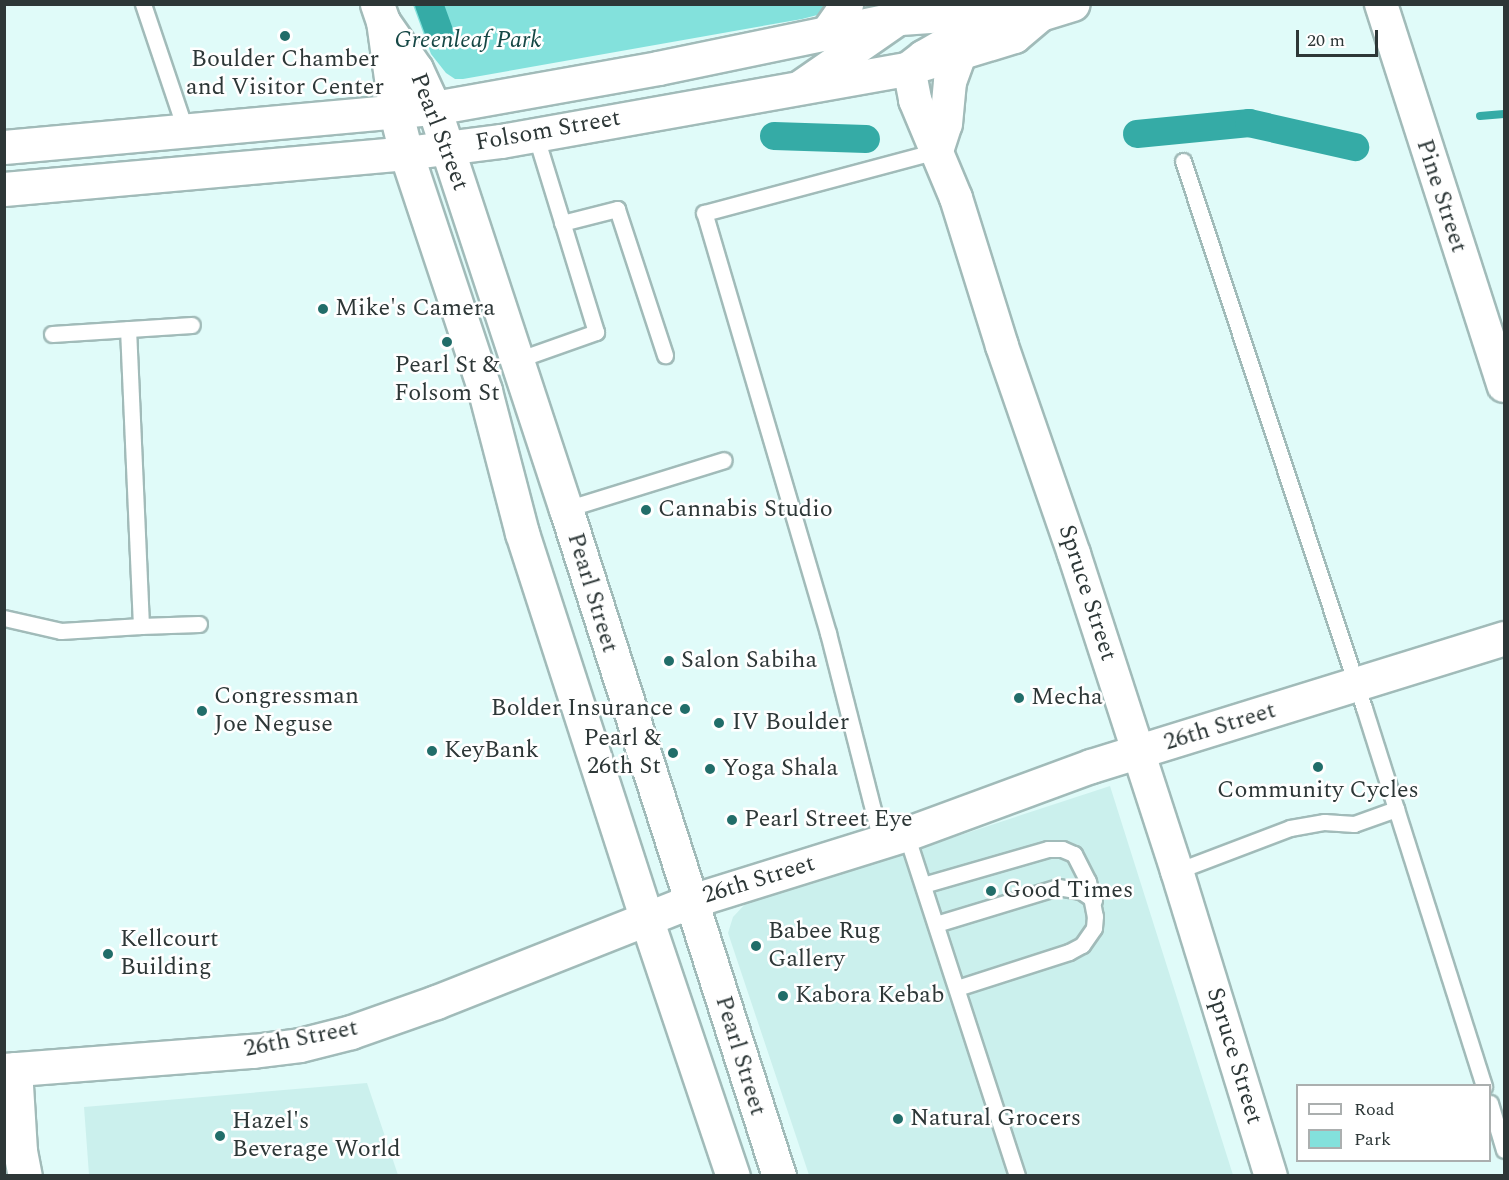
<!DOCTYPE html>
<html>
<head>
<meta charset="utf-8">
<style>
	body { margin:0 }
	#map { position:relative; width:1509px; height:1180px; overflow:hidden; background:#e0fbf9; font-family:Spectral,serif }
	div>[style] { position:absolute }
	.built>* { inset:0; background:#cbf0ed }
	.green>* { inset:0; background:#83e1dc }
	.stream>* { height:8px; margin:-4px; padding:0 4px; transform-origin:4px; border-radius:4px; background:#35aba6 }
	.canal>* { height:28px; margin:-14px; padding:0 14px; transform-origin:14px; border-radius:14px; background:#35aba6 }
	.roads { filter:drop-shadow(2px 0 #a1bbb9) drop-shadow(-2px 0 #a1bbb9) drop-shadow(0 2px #a1bbb9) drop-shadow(0 -2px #a1bbb9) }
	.service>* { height:15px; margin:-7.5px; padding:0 7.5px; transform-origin:7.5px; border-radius:7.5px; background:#fff }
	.minor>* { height:32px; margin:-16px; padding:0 16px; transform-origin:16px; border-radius:16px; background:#fff }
	.tertiary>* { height:33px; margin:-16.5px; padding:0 16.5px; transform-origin:16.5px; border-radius:16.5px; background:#fff }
	.secondary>* { height:33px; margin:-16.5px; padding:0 16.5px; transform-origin:16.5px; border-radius:16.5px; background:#fff }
	.dots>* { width:16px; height:16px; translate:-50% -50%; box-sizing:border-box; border:3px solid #fff; border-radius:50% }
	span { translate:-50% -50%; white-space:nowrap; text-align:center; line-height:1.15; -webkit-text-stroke:5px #fff; paint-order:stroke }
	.park-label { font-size:24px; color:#154745; font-style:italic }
	.poi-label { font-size:24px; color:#2d3737 }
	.left { translate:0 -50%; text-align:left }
	.right { translate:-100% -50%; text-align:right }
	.street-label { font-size:24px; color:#2d3737 }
	.frame { position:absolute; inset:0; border:6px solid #2d3737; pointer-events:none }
	.legend { position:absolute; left:1296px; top:1084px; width:195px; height:78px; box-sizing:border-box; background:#fff; border:2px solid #abafaf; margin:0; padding:8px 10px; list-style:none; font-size:18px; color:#2d3737 }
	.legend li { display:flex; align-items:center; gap:12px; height:30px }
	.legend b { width:30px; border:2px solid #abafaf }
	.scale { position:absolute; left:1296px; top:30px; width:82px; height:27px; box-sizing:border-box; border:3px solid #2d3737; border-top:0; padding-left:8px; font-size:18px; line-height:21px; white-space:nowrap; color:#2d3737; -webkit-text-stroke:4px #fff; paint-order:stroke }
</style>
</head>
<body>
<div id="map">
	<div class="built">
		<i style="clip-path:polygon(1110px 786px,1233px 1175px,809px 1175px,728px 933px,733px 917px,748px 901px,770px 893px,811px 884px)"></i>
		<i style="clip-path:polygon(367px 1083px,398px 1175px,89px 1175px,84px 1107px)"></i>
	</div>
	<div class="green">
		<i style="clip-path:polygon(413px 5px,834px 5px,825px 13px,802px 19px,463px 79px,455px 79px,446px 73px,431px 54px)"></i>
	</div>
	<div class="stream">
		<i style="left:1480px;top:116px;width:24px;rotate:-5deg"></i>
	</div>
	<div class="canal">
		<i style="left:429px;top:4px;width:29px;rotate:70deg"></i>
		<i style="left:1137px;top:134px;width:113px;rotate:-5.6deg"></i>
		<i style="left:1249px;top:123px;width:109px;rotate:12.8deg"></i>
		<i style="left:774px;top:136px;width:92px;rotate:1.9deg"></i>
	</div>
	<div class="roads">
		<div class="service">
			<i style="left:143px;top:4px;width:132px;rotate:71.4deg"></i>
			<i style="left:1183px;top:161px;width:576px;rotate:71.69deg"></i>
			<i style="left:1364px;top:708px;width:397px;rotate:72.4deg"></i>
			<i style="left:562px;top:223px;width:57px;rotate:-14.3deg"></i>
			<i style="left:617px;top:209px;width:154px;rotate:71.8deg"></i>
			<i style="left:52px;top:334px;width:140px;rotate:-3.7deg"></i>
			<i style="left:517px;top:360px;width:84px;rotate:-19.5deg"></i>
			<i style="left:596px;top:332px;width:207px;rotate:-107.1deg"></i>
			<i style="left:566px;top:509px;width:165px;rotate:-17.2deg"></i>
			<i style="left:4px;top:618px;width:58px;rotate:12.8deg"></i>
			<i style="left:61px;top:631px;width:80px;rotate:-3.6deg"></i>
			<i style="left:141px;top:626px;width:297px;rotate:-92.5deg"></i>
			<i style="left:141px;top:626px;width:58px;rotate:-2deg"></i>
			<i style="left:906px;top:834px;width:360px;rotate:72deg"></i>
			<i style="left:881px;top:841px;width:215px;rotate:-104.3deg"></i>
			<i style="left:828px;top:633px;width:438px;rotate:-106.4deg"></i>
			<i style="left:704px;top:213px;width:241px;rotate:-14.9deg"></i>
			<i style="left:1177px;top:871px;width:121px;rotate:-20.8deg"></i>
			<i style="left:1290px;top:828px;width:35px;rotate:-10deg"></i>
			<i style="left:1324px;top:822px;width:30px;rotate:4deg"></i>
			<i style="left:1354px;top:824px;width:45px;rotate:-19.7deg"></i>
			<i style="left:923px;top:885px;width:130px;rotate:-16.1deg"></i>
			<i style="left:1048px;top:849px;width:14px"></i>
			<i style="left:1062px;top:849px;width:13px;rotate:23deg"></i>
			<i style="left:1074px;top:854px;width:30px;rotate:63deg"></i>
			<i style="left:1088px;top:881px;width:36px;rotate:79deg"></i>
			<i style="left:1095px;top:916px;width:12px;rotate:95deg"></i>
			<i style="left:1094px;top:928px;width:21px;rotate:125deg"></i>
			<i style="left:1082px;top:945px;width:15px;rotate:152deg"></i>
			<i style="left:1069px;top:952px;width:118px;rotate:162.2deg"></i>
			<i style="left:936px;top:924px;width:127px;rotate:-16.9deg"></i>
			<i style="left:1058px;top:887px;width:23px;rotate:10deg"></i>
			<i style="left:1081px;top:891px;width:16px;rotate:35deg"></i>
			<i style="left:1490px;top:1103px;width:49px;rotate:73.4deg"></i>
		</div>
		<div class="minor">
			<i style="left:1381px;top:4px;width:401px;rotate:72.2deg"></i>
			<i style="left:1003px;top:11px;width:92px;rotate:150.1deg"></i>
			<i style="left:923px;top:57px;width:18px;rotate:142deg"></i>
			<i style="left:909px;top:68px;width:33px;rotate:79deg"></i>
			<i style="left:915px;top:100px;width:106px;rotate:67.3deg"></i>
			<i style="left:956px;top:198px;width:155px;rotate:72.7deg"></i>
			<i style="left:1002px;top:346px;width:220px;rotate:70.9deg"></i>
			<i style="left:1074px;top:554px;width:333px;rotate:72deg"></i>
			<i style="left:1177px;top:871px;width:319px;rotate:72.9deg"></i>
			<i style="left:827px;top:33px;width:35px;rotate:-55deg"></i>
			<i style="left:802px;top:86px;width:119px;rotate:-34.8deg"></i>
			<i style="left:937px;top:151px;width:28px;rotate:-72deg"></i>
			<i style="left:946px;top:124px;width:42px;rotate:-84.6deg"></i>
			<i style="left:950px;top:82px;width:30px;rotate:-70deg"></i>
		</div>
		<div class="tertiary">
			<i style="left:377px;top:4px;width:18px;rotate:71deg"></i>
			<i style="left:383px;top:21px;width:93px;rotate:82deg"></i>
			<i style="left:384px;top:23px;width:56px;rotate:55.2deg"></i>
			<i style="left:416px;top:69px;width:43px;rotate:65.2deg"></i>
			<i style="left:15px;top:1069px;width:82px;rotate:86.5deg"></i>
			<i style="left:20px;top:1151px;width:25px;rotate:79deg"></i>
			<i style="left:4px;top:1070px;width:250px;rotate:-4.4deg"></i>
			<i style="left:253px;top:1051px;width:47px;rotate:-7.3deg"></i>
			<i style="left:300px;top:1045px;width:53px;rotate:-14.3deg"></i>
			<i style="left:351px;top:1032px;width:90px;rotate:-19.4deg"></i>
			<i style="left:436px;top:1002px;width:274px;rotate:-21.6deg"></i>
			<i style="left:691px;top:901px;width:225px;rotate:-17.3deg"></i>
			<i style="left:906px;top:834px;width:197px;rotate:-20.2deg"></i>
			<i style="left:1091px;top:766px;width:432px;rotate:-17.2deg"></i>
		</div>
		<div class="secondary">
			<i style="left:434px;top:108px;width:422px;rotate:71.8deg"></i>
			<i style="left:566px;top:509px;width:700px;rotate:72.29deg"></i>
			<i style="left:396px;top:113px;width:41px;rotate:76deg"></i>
			<i style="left:406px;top:153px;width:251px;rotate:71.6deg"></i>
			<i style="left:485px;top:391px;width:147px;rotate:75.4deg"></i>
			<i style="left:522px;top:533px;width:404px;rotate:72.1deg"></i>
			<i style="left:646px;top:918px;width:272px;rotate:71.4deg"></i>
			<i style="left:4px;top:147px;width:432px;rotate:-5.2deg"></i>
			<i style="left:434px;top:108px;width:228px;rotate:-10.1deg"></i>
			<i style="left:658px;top:68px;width:247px;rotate:-11.7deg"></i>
			<i style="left:900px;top:18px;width:103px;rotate:-3.9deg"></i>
			<i style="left:1003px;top:11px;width:37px;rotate:5deg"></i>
			<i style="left:4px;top:189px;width:404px;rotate:-5.1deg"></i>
			<i style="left:406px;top:153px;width:96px;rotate:-7.2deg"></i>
			<i style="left:501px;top:141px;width:414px;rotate:-10.1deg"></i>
			<i style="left:909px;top:68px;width:110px;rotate:-16.9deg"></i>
			<i style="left:1014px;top:36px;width:34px;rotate:-40deg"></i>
			<i style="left:1040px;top:14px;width:34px;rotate:-17deg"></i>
		</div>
	</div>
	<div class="dots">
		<i style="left:285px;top:36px;background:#216d69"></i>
		<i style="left:323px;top:309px;background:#216d69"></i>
		<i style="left:447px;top:342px;background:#216d69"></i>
		<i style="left:646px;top:510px;background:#216d69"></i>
		<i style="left:669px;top:661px;background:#216d69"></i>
		<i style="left:1019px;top:698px;background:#216d69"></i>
		<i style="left:685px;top:709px;background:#216d69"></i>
		<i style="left:202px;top:711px;background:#216d69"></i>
		<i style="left:719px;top:723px;background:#216d69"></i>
		<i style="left:432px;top:751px;background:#216d69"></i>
		<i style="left:673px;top:753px;background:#216d69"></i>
		<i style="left:1318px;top:767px;background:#216d69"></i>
		<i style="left:710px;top:769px;background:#216d69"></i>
		<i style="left:732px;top:820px;background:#216d69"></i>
		<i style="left:991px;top:891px;background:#216d69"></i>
		<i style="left:756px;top:946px;background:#216d69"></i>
		<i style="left:108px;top:954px;background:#216d69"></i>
		<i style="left:783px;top:996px;background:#216d69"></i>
		<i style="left:898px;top:1119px;background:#216d69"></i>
		<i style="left:220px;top:1136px;background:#216d69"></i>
	</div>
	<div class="park-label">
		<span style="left:468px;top:41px">Greenleaf Park</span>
	</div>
	<div class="poi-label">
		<span style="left:285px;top:74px">Boulder Chamber<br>and Visitor Center</span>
		<span class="left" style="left:335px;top:309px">Mike's Camera</span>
		<span style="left:447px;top:380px">Pearl St &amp;<br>Folsom St</span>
		<span class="left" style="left:658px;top:510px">Cannabis Studio</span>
		<span class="left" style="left:681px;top:661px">Salon Sabiha</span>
		<span class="left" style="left:214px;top:711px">Congressman<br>Joe Neguse</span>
		<span class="left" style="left:1031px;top:698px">Mecha</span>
		<span class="right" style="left:673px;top:709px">Bolder Insurance</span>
		<span class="left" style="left:732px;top:723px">IV Boulder</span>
		<span class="right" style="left:661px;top:753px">Pearl &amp;<br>26th St</span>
		<span class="left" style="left:444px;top:751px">KeyBank</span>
		<span class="left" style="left:722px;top:769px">Yoga Shala</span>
		<span style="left:1318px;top:791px">Community Cycles</span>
		<span class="left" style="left:744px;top:820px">Pearl Street Eye</span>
		<span class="left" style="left:1003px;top:891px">Good Times</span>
		<span class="left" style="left:768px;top:946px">Babee Rug<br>Gallery</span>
		<span class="left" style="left:120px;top:954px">Kellcourt<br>Building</span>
		<span class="left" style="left:795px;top:996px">Kabora Kebab</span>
		<span class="left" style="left:910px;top:1119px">Natural Grocers</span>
		<span class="left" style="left:232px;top:1136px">Hazel's<br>Beverage World</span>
	</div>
	<div class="street-label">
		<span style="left:548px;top:131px;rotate:-10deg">Folsom Street</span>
		<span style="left:439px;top:132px;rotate:69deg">Pearl Street</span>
		<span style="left:1441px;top:196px;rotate:72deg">Pine Street</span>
		<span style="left:592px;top:593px;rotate:73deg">Pearl Street</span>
		<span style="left:1087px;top:593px;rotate:72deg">Spruce Street</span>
		<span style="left:1220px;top:727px;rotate:-17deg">26th Street</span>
		<span style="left:759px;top:880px;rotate:-17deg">26th Street</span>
		<span style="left:301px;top:1039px;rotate:-11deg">26th Street</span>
		<span style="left:740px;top:1056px;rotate:73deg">Pearl Street</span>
		<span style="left:1234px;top:1056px;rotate:73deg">Spruce Street</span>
	</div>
	<div class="frame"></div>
	<ul class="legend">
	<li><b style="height:8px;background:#fff"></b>Road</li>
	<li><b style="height:16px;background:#83e1dc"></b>Park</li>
	</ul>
	<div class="scale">20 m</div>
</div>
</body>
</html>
